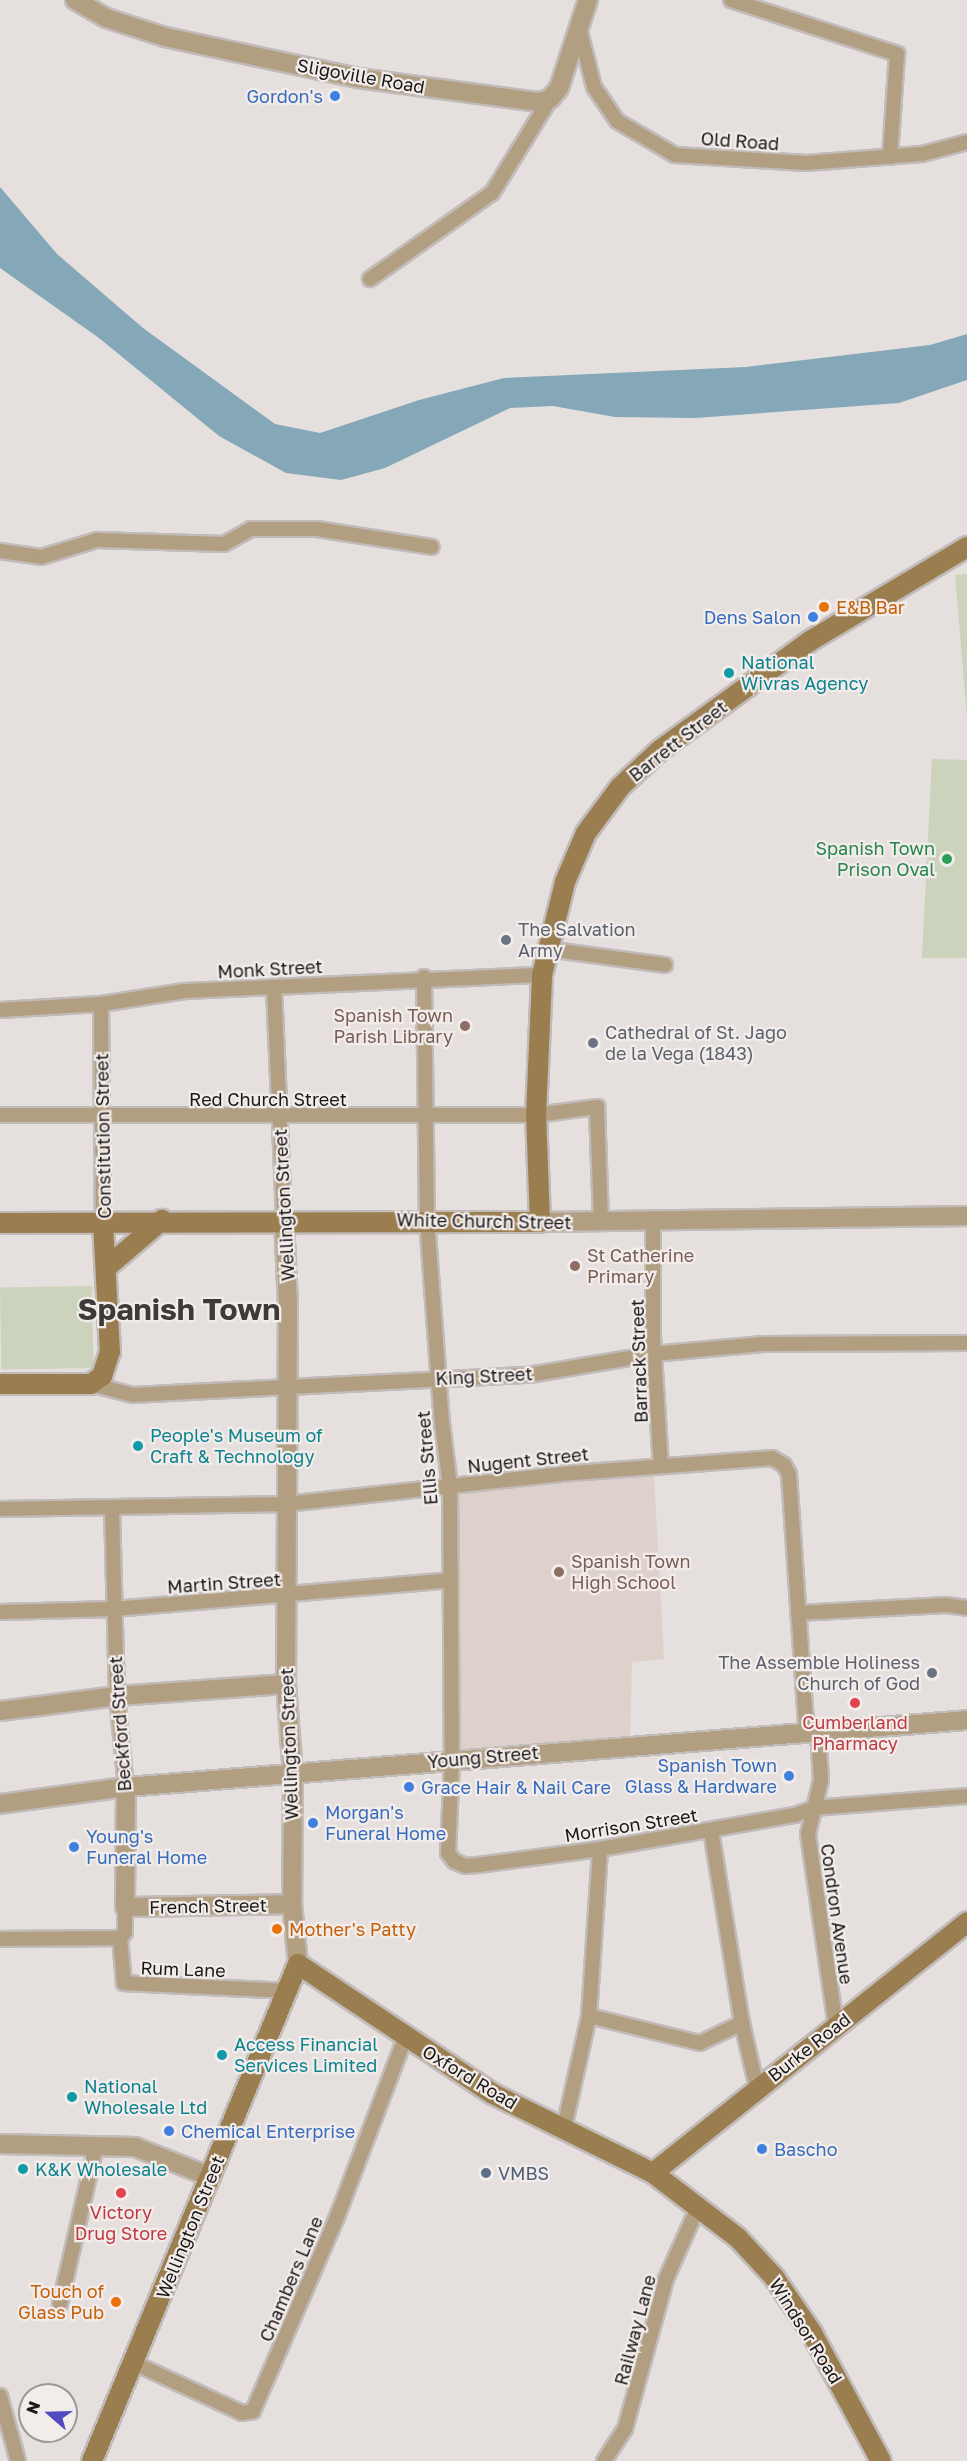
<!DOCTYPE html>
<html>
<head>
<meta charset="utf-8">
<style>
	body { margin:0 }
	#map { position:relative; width:967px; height:2461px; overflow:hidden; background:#e5dfdd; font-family:"Golos Text",sans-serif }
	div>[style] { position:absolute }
	.built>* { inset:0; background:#ded0cb }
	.green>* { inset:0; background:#ccd3bc; transform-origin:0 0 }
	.water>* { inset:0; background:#84a8b8 }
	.roads { filter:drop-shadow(2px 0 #c1bbba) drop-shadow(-2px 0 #c1bbba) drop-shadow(0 2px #c1bbba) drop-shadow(0 -2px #c1bbba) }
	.minor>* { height:14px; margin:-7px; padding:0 7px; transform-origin:7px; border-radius:7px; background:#b29f81 }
	.tertiary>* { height:18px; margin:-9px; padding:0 9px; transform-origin:9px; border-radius:9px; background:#b29f81 }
	.secondary>* { height:20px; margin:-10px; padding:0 10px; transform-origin:10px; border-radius:10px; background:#9b7e50 }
	.dots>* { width:16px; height:16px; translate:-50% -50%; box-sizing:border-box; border:3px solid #f2ecea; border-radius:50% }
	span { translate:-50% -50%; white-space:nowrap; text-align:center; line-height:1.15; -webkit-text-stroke:4.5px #f2ecea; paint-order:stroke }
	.street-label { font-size:18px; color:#1b1918 }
	.shop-label { font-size:18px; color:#366cbe }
	.right { translate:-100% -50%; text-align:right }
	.left { translate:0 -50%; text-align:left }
	.food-label { font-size:18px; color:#c56008 }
	.culture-label { font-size:18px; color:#0d838f }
	.leisure-label { font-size:18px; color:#27864d }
	.worship-label { font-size:18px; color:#5b616d }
	.education-label { font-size:18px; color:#785e54 }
	.health-label { font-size:18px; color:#be3a42 }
	.service-label { font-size:18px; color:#4e5e75 }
	.town-label { font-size:30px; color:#3e3a38; font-weight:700 }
	.north { position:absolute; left:18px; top:2383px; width:60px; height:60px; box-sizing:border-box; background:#f2ecea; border:2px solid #9c9896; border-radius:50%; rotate:290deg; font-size:16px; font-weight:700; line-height:24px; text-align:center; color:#1b1918 }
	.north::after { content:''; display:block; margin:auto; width:21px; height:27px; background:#524ac1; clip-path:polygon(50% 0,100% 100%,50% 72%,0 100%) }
</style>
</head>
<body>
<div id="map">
	<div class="built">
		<i style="clip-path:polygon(654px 1475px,664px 1659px,632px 1662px,630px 1743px,458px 1755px,458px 1494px)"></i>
	</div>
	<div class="green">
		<i style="clip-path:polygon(967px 574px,967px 719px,955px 575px)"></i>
		<i style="clip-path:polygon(932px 759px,967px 760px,967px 958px,922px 958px)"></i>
		<i style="left:92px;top:1286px;width:82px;height:92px;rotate:89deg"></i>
	</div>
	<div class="water">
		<i style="clip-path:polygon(0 187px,57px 254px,143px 328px,275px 424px,320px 433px,419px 400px,504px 378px,746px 367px,930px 345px,967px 334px,967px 380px,899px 403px,695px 418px,615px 417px,553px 406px,510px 408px,385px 468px,341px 480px,286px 473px,219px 436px,99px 338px,0 268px)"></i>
	</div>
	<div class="roads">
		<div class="minor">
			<i style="left:731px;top:0;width:175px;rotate:18deg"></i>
			<i style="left:897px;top:54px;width:103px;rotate:93.9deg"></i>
			<i style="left:580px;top:32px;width:57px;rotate:75.7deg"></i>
			<i style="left:594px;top:87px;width:41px;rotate:55.9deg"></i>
			<i style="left:617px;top:121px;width:67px;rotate:30.4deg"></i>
			<i style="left:675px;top:155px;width:131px;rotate:3.5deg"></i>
			<i style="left:806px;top:163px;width:116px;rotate:-4.4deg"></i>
			<i style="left:922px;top:154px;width:47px;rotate:-14.9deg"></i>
			<i style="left:370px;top:279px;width:149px;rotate:-35.2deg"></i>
			<i style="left:492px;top:193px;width:110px;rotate:-58.3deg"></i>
			<i style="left:0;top:551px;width:41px;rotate:8.3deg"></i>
			<i style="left:41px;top:557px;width:59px;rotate:-16.9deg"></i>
			<i style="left:97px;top:540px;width:127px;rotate:1.8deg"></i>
			<i style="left:224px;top:544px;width:31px;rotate:-29deg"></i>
			<i style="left:251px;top:529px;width:66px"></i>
			<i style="left:317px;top:529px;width:116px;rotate:8.9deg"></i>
			<i style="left:547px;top:949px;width:119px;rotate:7.7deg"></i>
			<i style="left:424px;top:977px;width:243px;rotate:89.3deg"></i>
			<i style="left:427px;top:1220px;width:204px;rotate:85.8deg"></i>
			<i style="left:442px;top:1423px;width:64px;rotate:82.8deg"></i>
			<i style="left:450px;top:1486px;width:273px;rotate:89.6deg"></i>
			<i style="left:452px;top:1759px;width:94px;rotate:92.4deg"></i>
			<i style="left:448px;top:1853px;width:10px;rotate:53deg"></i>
			<i style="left:454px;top:1861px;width:12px;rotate:24deg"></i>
			<i style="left:465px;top:1866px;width:13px;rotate:-4deg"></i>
			<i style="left:478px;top:1865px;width:123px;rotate:-7.5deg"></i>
			<i style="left:600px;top:1849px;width:198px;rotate:-9.9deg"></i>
			<i style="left:795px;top:1815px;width:20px;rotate:-20deg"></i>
			<i style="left:814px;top:1808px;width:153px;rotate:-4.5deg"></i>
			<i style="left:274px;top:987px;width:233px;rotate:87.5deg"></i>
			<i style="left:101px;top:1004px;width:219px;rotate:89.5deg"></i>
			<i style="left:0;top:1010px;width:101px;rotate:-3.4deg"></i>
			<i style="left:101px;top:1004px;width:85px;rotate:-8.8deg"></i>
			<i style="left:185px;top:991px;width:357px;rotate:-2.6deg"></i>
			<i style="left:0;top:1115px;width:536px"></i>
			<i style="left:536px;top:1115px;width:62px;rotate:-7.5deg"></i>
			<i style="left:597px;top:1107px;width:114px;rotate:88deg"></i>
			<i style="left:653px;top:1219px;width:118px;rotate:90deg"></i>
			<i style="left:653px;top:1337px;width:129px;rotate:86.5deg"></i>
			<i style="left:91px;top:1384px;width:43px;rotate:14.7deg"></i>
			<i style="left:133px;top:1395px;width:37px;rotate:-3deg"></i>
			<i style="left:170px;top:1393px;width:359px;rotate:-2.9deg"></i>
			<i style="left:529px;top:1375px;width:126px;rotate:-9.6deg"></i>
			<i style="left:653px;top:1354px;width:110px;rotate:-5.2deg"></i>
			<i style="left:763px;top:1344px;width:204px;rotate:-0.3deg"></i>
			<i style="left:112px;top:1508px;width:188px;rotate:88.5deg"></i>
			<i style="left:117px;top:1696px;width:91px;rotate:84.4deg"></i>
			<i style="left:0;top:1509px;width:286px;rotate:-1deg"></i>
			<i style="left:286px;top:1504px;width:276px;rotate:-6.2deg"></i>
			<i style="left:560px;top:1474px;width:213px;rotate:-4.3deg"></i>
			<i style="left:772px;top:1458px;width:14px;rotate:30deg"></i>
			<i style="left:784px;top:1465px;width:10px;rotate:61deg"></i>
			<i style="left:789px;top:1474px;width:248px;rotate:86.1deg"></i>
			<i style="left:806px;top:1721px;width:16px;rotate:40deg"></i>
			<i style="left:818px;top:1731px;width:49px;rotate:86.5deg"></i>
			<i style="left:821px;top:1780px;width:56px;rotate:103.5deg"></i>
			<i style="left:808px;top:1834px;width:193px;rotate:81.7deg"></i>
			<i style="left:0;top:1612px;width:114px;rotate:-1.5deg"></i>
			<i style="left:114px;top:1609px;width:337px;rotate:-4.9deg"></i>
			<i style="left:798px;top:1613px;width:148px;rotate:-3.1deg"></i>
			<i style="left:946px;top:1605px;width:21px;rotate:8deg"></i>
			<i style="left:711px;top:1830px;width:195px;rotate:80.9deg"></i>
			<i style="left:742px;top:2023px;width:67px;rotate:77deg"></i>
			<i style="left:125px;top:1907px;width:25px;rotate:90deg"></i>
			<i style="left:125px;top:1932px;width:8px;rotate:130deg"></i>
			<i style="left:120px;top:1938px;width:45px;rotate:84.9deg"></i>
			<i style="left:124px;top:1983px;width:164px;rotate:2.8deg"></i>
			<i style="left:0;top:1939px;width:120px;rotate:-0.5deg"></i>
			<i style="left:589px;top:2016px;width:114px;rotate:13.7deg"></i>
			<i style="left:700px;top:2043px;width:47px;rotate:-25.5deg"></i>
			<i style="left:564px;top:2128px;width:115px;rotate:-77.4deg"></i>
			<i style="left:589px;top:2016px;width:167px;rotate:-86.2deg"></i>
			<i style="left:60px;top:2304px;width:162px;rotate:-77.2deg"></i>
			<i style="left:134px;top:2363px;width:119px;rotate:24.8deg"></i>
			<i style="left:242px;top:2413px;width:11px;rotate:-10deg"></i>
			<i style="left:253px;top:2411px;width:211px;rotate:-66.6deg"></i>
			<i style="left:337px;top:2217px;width:191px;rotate:-69.2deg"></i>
			<i style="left:0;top:2396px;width:67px;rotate:74.5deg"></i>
			<i style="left:604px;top:2461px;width:38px;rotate:-57deg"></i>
			<i style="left:625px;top:2429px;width:156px;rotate:-74.7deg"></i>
			<i style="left:666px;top:2279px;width:79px;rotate:-66deg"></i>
		</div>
		<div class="tertiary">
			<i style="left:75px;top:0;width:36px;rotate:30deg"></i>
			<i style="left:106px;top:18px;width:62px;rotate:17.9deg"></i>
			<i style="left:165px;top:37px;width:197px;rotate:12deg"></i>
			<i style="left:358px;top:78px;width:182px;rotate:7.6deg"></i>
			<i style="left:538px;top:102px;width:12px;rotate:-14deg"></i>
			<i style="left:550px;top:99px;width:14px;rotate:-51deg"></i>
			<i style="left:559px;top:88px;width:93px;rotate:-71.8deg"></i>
			<i style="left:284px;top:1220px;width:84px;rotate:87.3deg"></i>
			<i style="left:288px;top:1304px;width:380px;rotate:90.3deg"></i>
			<i style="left:286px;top:1684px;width:91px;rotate:85.6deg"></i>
			<i style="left:293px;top:1775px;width:129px;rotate:90.4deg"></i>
			<i style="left:292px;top:1904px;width:60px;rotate:84.3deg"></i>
			<i style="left:540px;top:1222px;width:427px;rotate:-0.8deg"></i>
			<i style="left:0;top:1711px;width:118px;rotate:-7.3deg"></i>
			<i style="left:117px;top:1696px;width:169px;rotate:-4.1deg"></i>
			<i style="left:126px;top:1787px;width:120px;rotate:90.5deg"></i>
			<i style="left:125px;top:1907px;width:167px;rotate:-1deg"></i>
			<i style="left:0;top:1804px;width:127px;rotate:-7.7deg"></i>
			<i style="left:126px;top:1787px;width:844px;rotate:-4.55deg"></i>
			<i style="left:0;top:2144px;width:135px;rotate:1.3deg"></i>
			<i style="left:135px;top:2147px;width:82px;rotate:21.5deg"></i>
		</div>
		<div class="secondary">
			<i style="left:0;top:1223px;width:540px;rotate:-0.11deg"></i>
			<i style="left:540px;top:1222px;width:107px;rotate:-92.1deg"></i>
			<i style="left:536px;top:1115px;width:140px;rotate:-87.5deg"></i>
			<i style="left:542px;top:975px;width:96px;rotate:-76.1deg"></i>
			<i style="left:565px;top:882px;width:53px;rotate:-66.8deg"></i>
			<i style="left:586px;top:833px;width:57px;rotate:-53.5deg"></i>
			<i style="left:620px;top:787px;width:54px;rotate:-42.8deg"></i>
			<i style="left:660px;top:750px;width:185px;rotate:-36deg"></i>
			<i style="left:810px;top:641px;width:183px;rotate:-30.9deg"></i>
			<i style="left:106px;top:1268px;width:74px;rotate:-40.6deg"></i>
			<i style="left:0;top:1384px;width:91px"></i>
			<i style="left:91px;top:1384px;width:14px;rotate:-36deg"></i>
			<i style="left:102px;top:1376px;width:25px;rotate:-72deg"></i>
			<i style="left:110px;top:1352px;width:129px;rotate:-93.1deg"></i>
			<i style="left:653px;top:2173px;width:402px;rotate:-38.6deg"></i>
			<i style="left:92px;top:2461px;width:538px;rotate:-67.49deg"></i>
			<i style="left:298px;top:1964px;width:234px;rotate:33.7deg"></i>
			<i style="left:493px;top:2094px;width:178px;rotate:26.3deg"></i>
			<i style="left:653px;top:2173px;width:107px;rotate:37.4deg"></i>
			<i style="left:738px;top:2238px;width:53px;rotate:47.3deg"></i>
			<i style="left:774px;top:2277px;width:68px;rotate:55.8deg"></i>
			<i style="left:812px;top:2333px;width:145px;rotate:61.7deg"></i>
		</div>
	</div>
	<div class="dots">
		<i style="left:335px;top:96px;background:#3f7fe0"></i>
		<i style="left:824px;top:607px;background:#e8710a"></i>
		<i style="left:813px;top:617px;background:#3f7fe0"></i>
		<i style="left:729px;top:673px;background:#0f9aa8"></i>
		<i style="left:947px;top:859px;background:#2e9e5b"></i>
		<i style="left:506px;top:940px;background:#6b7280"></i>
		<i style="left:465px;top:1026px;background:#8d6e63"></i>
		<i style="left:593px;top:1043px;background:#6b7280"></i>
		<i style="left:575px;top:1266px;background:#8d6e63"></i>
		<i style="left:138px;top:1446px;background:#0f9aa8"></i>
		<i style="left:559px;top:1572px;background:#8d6e63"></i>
		<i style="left:932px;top:1673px;background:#6b7280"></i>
		<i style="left:855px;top:1703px;background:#e0444e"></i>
		<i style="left:789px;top:1776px;background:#3f7fe0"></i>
		<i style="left:409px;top:1787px;background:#3f7fe0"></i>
		<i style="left:313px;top:1823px;background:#3f7fe0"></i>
		<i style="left:74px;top:1847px;background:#3f7fe0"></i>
		<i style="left:277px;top:1929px;background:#e8710a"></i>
		<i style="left:222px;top:2055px;background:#0f9aa8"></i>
		<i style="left:72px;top:2097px;background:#0f9aa8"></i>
		<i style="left:169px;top:2131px;background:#3f7fe0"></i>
		<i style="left:762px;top:2149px;background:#3f7fe0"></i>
		<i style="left:23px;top:2169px;background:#0f9aa8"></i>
		<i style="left:486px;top:2173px;background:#5c6f8a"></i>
		<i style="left:121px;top:2193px;background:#e0444e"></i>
		<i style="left:116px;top:2302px;background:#e8710a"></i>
	</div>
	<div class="street-label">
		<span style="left:361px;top:76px;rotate:10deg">Sligoville Road</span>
		<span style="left:740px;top:141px;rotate:4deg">Old Road</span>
		<span style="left:678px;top:741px;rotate:-38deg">Barrett Street</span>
		<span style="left:270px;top:969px;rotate:-3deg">Monk Street</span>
		<span style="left:268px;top:1099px">Red Church Street</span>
		<span style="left:103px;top:1136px;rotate:-91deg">Constitution Street</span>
		<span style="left:284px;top:1205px;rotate:-93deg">Wellington Street</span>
		<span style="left:484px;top:1221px;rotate:1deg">White Church Street</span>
		<span style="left:639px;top:1361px;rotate:-92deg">Barrack Street</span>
		<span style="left:484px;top:1376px;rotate:-3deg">King Street</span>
		<span style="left:427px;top:1458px;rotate:-95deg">Ellis Street</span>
		<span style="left:528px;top:1460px;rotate:-6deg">Nugent Street</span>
		<span style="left:224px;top:1583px;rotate:-4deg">Martin Street</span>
		<span style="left:120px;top:1724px;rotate:-94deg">Beckford Street</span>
		<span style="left:289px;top:1744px;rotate:-92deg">Wellington Street</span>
		<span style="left:483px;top:1757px;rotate:-5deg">Young Street</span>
		<span style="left:631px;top:1825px;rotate:-9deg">Morrison Street</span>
		<span style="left:208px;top:1906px;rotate:-1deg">French Street</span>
		<span style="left:837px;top:1914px;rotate:82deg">Condron Avenue</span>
		<span style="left:183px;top:1969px;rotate:2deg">Rum Lane</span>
		<span style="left:809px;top:2047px;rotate:-38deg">Burke Road</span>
		<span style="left:470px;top:2077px;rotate:31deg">Oxford Road</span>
		<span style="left:190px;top:2227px;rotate:-68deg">Wellington Street</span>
		<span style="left:291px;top:2279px;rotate:-67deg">Chambers Lane</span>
		<span style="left:635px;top:2330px;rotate:-75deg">Railway Lane</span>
		<span style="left:806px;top:2331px;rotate:58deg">Windsor Road</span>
	</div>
	<div class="shop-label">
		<span class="right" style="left:323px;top:96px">Gordon's</span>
		<span class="right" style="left:801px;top:617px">Dens Salon</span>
		<span class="right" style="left:777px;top:1776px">Spanish Town<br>Glass &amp; Hardware</span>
		<span class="left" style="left:421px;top:1787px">Grace Hair &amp; Nail Care</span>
		<span class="left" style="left:325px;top:1823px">Morgan's<br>Funeral Home</span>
		<span class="left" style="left:86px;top:1847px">Young's<br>Funeral Home</span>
		<span class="left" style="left:181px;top:2131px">Chemical Enterprise</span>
		<span class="left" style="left:774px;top:2149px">Bascho</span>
	</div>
	<div class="food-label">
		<span class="left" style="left:836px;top:607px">E&amp;B Bar</span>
		<span class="left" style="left:289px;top:1929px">Mother's Patty</span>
		<span class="right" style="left:104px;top:2302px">Touch of<br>Glass Pub</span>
	</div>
	<div class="culture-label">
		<span class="left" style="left:741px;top:673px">National<br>Wivras Agency</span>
		<span class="left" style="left:150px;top:1446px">People's Museum of<br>Craft &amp; Technology</span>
		<span class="left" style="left:234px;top:2055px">Access Financial<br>Services Limited</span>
		<span class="left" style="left:84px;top:2097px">National<br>Wholesale Ltd</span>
		<span class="left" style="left:35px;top:2169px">K&amp;K Wholesale</span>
	</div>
	<div class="leisure-label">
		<span class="right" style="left:935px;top:859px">Spanish Town<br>Prison Oval</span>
	</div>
	<div class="worship-label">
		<span class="left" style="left:518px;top:940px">The Salvation<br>Army</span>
		<span class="left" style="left:605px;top:1043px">Cathedral of St. Jago<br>de la Vega (1843)</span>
		<span class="right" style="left:920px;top:1673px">The Assemble Holiness<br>Church of God</span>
	</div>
	<div class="education-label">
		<span class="right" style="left:453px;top:1026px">Spanish Town<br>Parish Library</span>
		<span class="left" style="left:587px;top:1266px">St Catherine<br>Primary</span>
		<span class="left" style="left:571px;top:1572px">Spanish Town<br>High School</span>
	</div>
	<div class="health-label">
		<span style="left:855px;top:1733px">Cumberland<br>Pharmacy</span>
		<span style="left:121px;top:2223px">Victory<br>Drug Store</span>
	</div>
	<div class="service-label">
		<span class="left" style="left:498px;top:2173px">VMBS</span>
	</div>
	<div class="town-label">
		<span style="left:179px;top:1309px">Spanish Town</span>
	</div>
	<div class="north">N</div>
</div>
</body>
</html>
